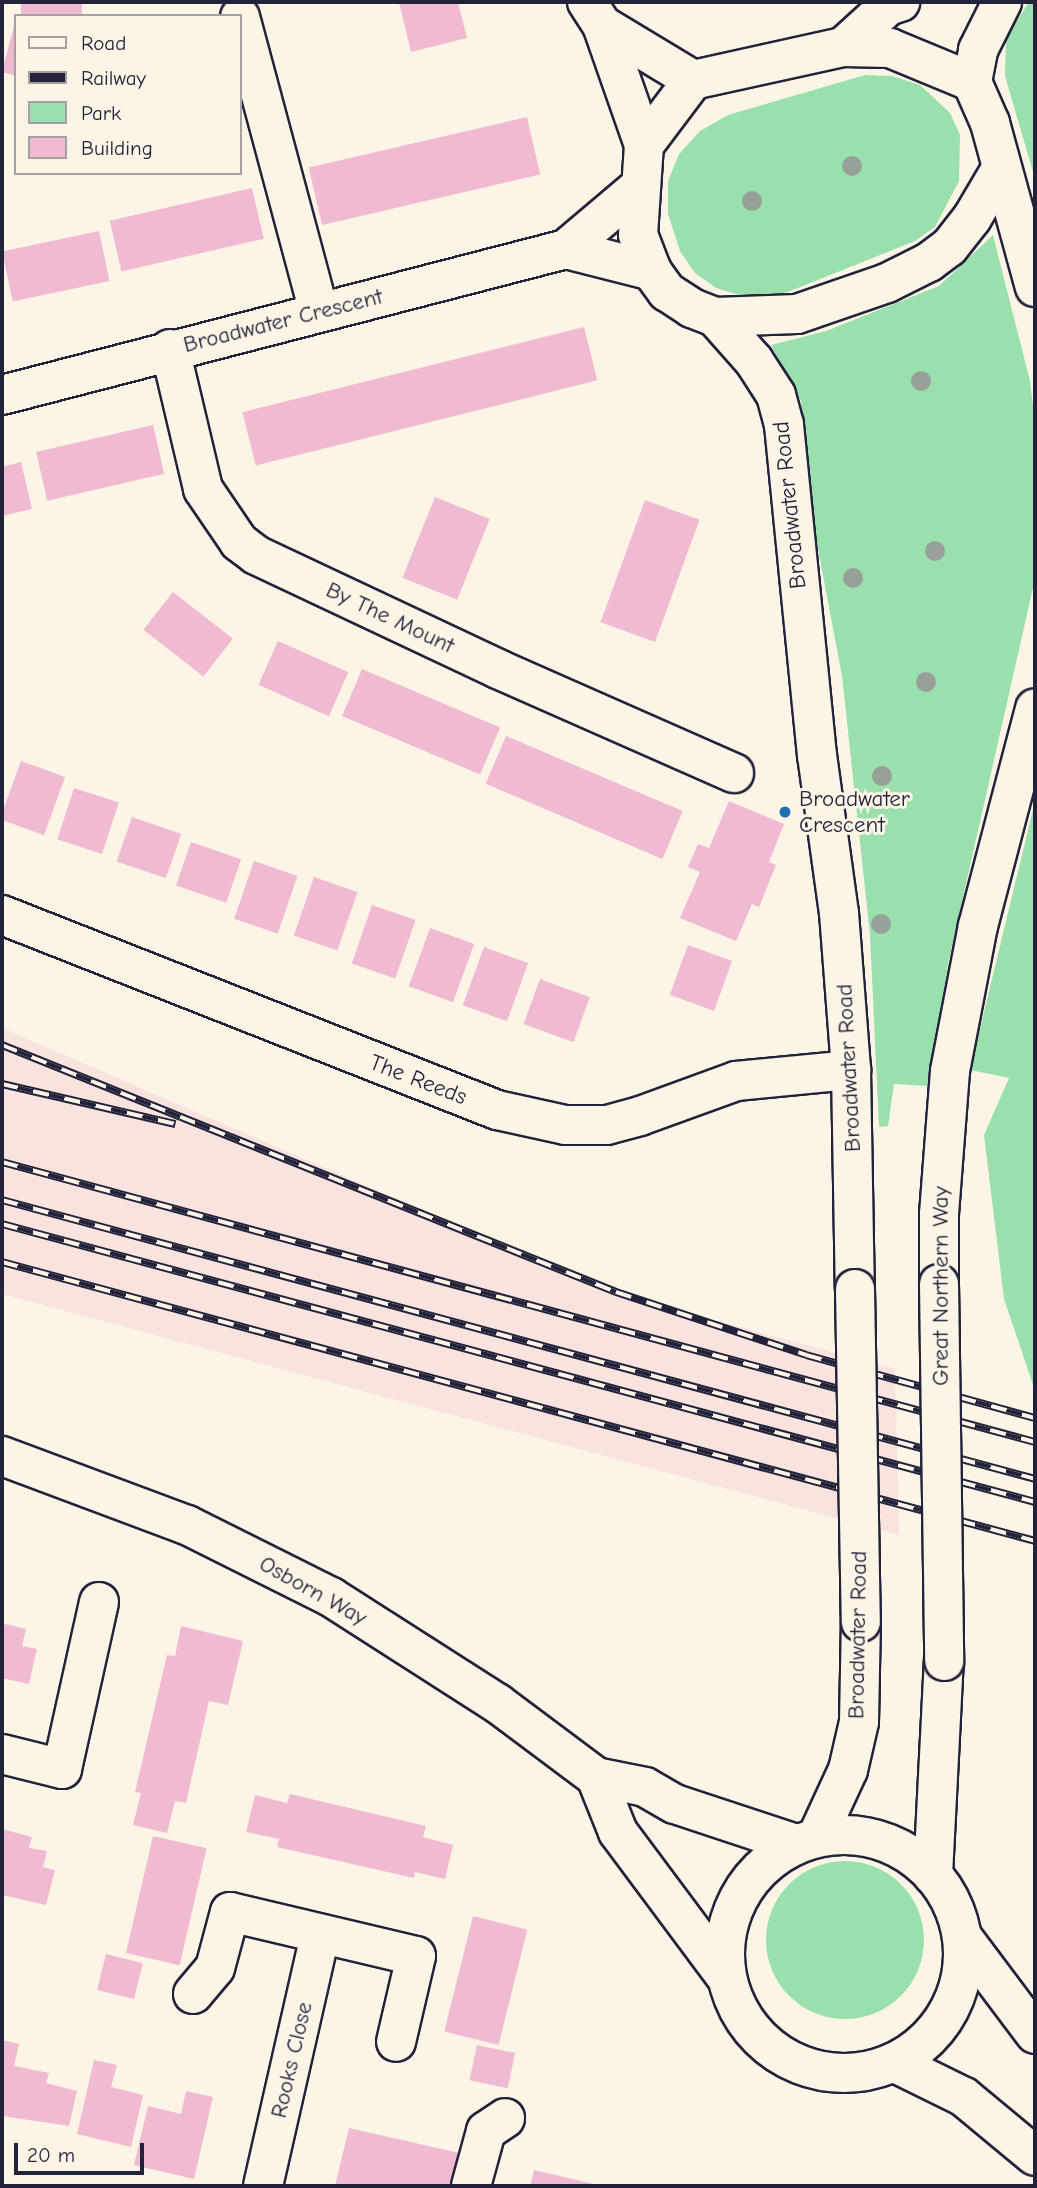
<!DOCTYPE html>
<html>
<head>
<meta charset="utf-8">
<style>
	body { margin:0 }
	#map { position:relative; width:1037px; height:2188px; overflow:hidden; background:#fcf5e5; font-family:"Comic Neue",sans-serif }
	div>[style] { position:absolute }
	.built>* { inset:0; background:#f8e3df }
	.green>* { inset:0; background:#9ae0ad }
	.round { border-radius:50% }
	.building>* { inset:0; background:#f0bad2; transform-origin:0 0 }
	.roads { filter:drop-shadow(2px 0 #22223b) drop-shadow(-2px 0 #22223b) drop-shadow(0 2px #22223b) drop-shadow(0 -2px #22223b) }
	.minor>* { height:38px; margin:-19px; padding:0 19px; transform-origin:19px; border-radius:19px; background:#fcf5e5 }
	.major>* { height:38px; margin:-19px; padding:0 19px; transform-origin:19px; border-radius:19px; background:#fcf5e5 }
	.major>.ring { margin:-19px; padding:0; box-sizing:content-box; background:none; border:38px solid #fcf5e5; border-radius:50% }
	.rail>* { height:8px; margin-top:-4px; transform-origin:0; background:repeating-linear-gradient(90deg,#fcf5e5 0 16px,#22223b 0 32px); box-sizing:border-box; border-block:2px solid #22223b }
	.bridges { filter:drop-shadow(2px 0 #22223b) drop-shadow(-2px 0 #22223b) drop-shadow(0 2px #22223b) drop-shadow(0 -2px #22223b) }
	.major-bridge>* { height:38px; margin:-19px; padding:0 19px; transform-origin:19px; border-radius:19px; background:#fcf5e5 }
	.trees>* { width:20px; height:20px; margin:-10px; border-radius:50%; background:#98a09a }
	.dots>* { width:19px; height:19px; translate:-50% -50%; box-sizing:border-box; border:4px solid #fcf5e5; border-radius:50% }
	span { translate:-50% -50%; white-space:nowrap; text-align:center; line-height:1.15; -webkit-text-stroke:6px #fcf5e5; paint-order:stroke }
	.street-label { font-size:23px; color:#22223b }
	.poi-label { font-size:23px; color:#22223b }
	.left { translate:0 -50%; text-align:left }
	.frame { position:absolute; inset:0; border:4px solid #22223b; pointer-events:none }
	.legend { position:absolute; left:14px; top:14px; width:228px; height:161px; box-sizing:border-box; background:#fcf5e5; border:2px solid #a5a1a1; margin:0; padding:9px 12px; list-style:none; font-size:21px; color:#22223b }
	.legend li { display:flex; align-items:center; gap:14px; height:35px }
	.legend b { width:35px; border:2px solid #a5a1a1 }
	.scale { position:absolute; left:14px; top:2143px; width:130px; height:32px; box-sizing:border-box; border:4px solid #22223b; border-top:0; padding-left:9px; font-size:21px; line-height:24px; white-space:nowrap; color:#22223b; -webkit-text-stroke:5px #fcf5e5; paint-order:stroke }
</style>
</head>
<body>
<div id="map">
	<div class="built">
		<i style="clip-path:polygon(2px 1028px,614px 1293px,895px 1369px,899px 1535px,2px 1294px)"></i>
	</div>
	<div class="green">
		<i style="clip-path:polygon(1029px 2px,1035px 2px,1035px 179px,1005px 76px,1006px 38px)"></i>
		<i style="clip-path:polygon(865px 75px,892px 76px,920px 85px,950px 113px,960px 135px,959px 181px,935px 227px,915px 241px,788px 292px,761px 297px,739px 295px,716px 288px,695px 273px,680px 251px,668px 214px,668px 181px,679px 154px,700px 131px,728px 115px)"></i>
		<i style="clip-path:polygon(993px 235px,1030px 381px,1035px 423px,1035px 579px,949px 959px,928px 1086px,894px 1084px,888px 1126px,879px 1127px,870px 935px,842px 676px,815px 533px,801px 401px,771px 345px,826px 331px,939px 286px)"></i>
		<i style="clip-path:polygon(1035px 801px,1035px 1391px,1004px 1299px,984px 1135px,1009px 1078px,970px 1070px)"></i>
		<i class="round" style="left:766px;top:1861px;width:158px;height:158px"></i>
	</div>
	<div class="building">
		<i style="left:21px;top:2px;width:61px;height:15px"></i>
		<i style="clip-path:polygon(399px 2px,458px 2px,467px 38px,411px 52px)"></i>
		<i style="clip-path:polygon(15px 22px,16px 22px,16px 76px,2px 72px)"></i>
		<i style="left:527px;top:117px;width:59px;height:224px;rotate:77deg"></i>
		<i style="left:252px;top:188px;width:52px;height:146px;rotate:77deg"></i>
		<i style="left:99px;top:231px;width:51px;height:99px;rotate:78deg"></i>
		<i style="left:584px;top:327px;width:55px;height:352px;rotate:76deg"></i>
		<i style="left:153px;top:425px;width:50px;height:120px;rotate:77deg"></i>
		<i style="clip-path:polygon(21px 462px,32px 509px,2px 516px,2px 467px)"></i>
		<i style="left:435px;top:497px;width:59px;height:87px;rotate:22deg"></i>
		<i style="left:645px;top:500px;width:58px;height:130px;rotate:20deg"></i>
		<i style="left:173px;top:592px;width:76px;height:48px;rotate:38deg"></i>
		<i style="left:278px;top:641px;width:77px;height:48px;rotate:24deg"></i>
		<i style="left:362px;top:669px;width:150px;height:51px;rotate:23deg"></i>
		<i style="left:506px;top:736px;width:192px;height:52px;rotate:23deg"></i>
		<i style="left:21px;top:761px;width:47px;height:62px;rotate:20deg"></i>
		<i style="left:74px;top:788px;width:47px;height:54px;rotate:18deg"></i>
		<i style="clip-path:polygon(729px 801px,784px 824px,769px 862px,776px 865px,759px 907px,752px 904px,736px 941px,680px 918px,700px 872px,688px 867px,698px 844px,709px 848px)"></i>
		<i style="left:132px;top:817px;width:52px;height:47px;rotate:19deg"></i>
		<i style="left:191px;top:842px;width:53px;height:46px;rotate:19deg"></i>
		<i style="left:254px;top:861px;width:46px;height:61px;rotate:19deg"></i>
		<i style="left:314px;top:877px;width:46px;height:62px;rotate:19deg"></i>
		<i style="left:372px;top:905px;width:46px;height:62px;rotate:19deg"></i>
		<i style="left:430px;top:928px;width:47px;height:62px;rotate:20deg"></i>
		<i style="left:688px;top:945px;width:47px;height:53px;rotate:20deg"></i>
		<i style="left:484px;top:947px;width:47px;height:62px;rotate:20deg"></i>
		<i style="left:540px;top:979px;width:53px;height:48px;rotate:20deg"></i>
		<i style="clip-path:polygon(2px 1623px,26px 1629px,22px 1646px,37px 1649px,29px 1684px,2px 1678px)"></i>
		<i style="clip-path:polygon(181px 1626px,243px 1641px,228px 1705px,209px 1701px,186px 1803px,175px 1801px,167px 1833px,133px 1825px,141px 1793px,135px 1792px,167px 1655px,175px 1656px)"></i>
		<i style="clip-path:polygon(290px 1794px,426px 1826px,423px 1837px,453px 1845px,445px 1879px,415px 1872px,414px 1878px,277px 1847px,279px 1839px,246px 1832px,255px 1795px,287px 1803px)"></i>
		<i style="clip-path:polygon(2px 1829px,32px 1837px,29px 1848px,47px 1851px,43px 1867px,55px 1870px,46px 1905px,2px 1895px)"></i>
		<i style="left:153px;top:1836px;width:55px;height:120px;rotate:13deg"></i>
		<i style="left:473px;top:1916px;width:56px;height:119px;rotate:14deg"></i>
		<i style="left:106px;top:1954px;width:38px;height:37px;rotate:14deg"></i>
		<i style="clip-path:polygon(2px 2040px,19px 2044px,14px 2066px,49px 2073px,46px 2083px,77px 2091px,69px 2126px,2px 2116px)"></i>
		<i style="left:477px;top:2045px;width:39px;height:36px;rotate:12deg"></i>
		<i style="clip-path:polygon(94px 2060px,117px 2065px,111px 2087px,143px 2095px,131px 2147px,77px 2134px)"></i>
		<i style="clip-path:polygon(186px 2091px,213px 2097px,194px 2179px,134px 2165px,148px 2106px,181px 2114px)"></i>
		<i style="clip-path:polygon(349px 2128px,468px 2155px,460px 2186px,335px 2186px)"></i>
		<i style="clip-path:polygon(534px 2170px,598px 2185px,598px 2186px,530px 2186px)"></i>
	</div>
	<div class="roads">
		<div class="minor">
			<i style="left:240px;top:17px;width:305px;rotate:75deg"></i>
			<i style="left:566px;top:249px;width:89px;rotate:14.3deg"></i>
			<i style="left:170px;top:349px;width:144px;rotate:76.7deg"></i>
			<i style="left:203px;top:489px;width:64px;rotate:55.8deg"></i>
			<i style="left:239px;top:542px;width:21px;rotate:37deg"></i>
			<i style="left:256px;top:555px;width:268px;rotate:25.2deg"></i>
			<i style="left:498px;top:669px;width:258px;rotate:23.8deg"></i>
			<i style="left:2px;top:395px;width:583px;rotate:-14.51deg"></i>
			<i style="left:566px;top:249px;width:96px;rotate:-40.3deg"></i>
			<i style="left:2px;top:915px;width:532px;rotate:21.5deg"></i>
			<i style="left:497px;top:1110px;width:70px;rotate:12.4deg"></i>
			<i style="left:565px;top:1125px;width:42px"></i>
			<i style="left:607px;top:1125px;width:34px;rotate:-15deg"></i>
			<i style="left:640px;top:1116px;width:102px;rotate:-20deg"></i>
			<i style="left:736px;top:1081px;width:116px;rotate:-5.5deg"></i>
			<i style="left:2px;top:1456px;width:197px;rotate:20.5deg"></i>
			<i style="left:187px;top:1525px;width:161px;rotate:26.6deg"></i>
			<i style="left:331px;top:1597px;width:197px;rotate:32.6deg"></i>
			<i style="left:497px;top:1703px;width:124px;rotate:36.8deg"></i>
			<i style="left:596px;top:1777px;width:50px;rotate:11.5deg"></i>
			<i style="left:645px;top:1787px;width:34px;rotate:30deg"></i>
			<i style="left:675px;top:1804px;width:127px;rotate:18.3deg"></i>
			<i style="left:2px;top:1754px;width:62px;rotate:14deg"></i>
			<i style="left:62px;top:1769px;width:171px;rotate:-77.5deg"></i>
			<i style="left:596px;top:1777px;width:59px;rotate:68.2deg"></i>
			<i style="left:618px;top:1832px;width:182px;rotate:53.3deg"></i>
			<i style="left:193px;top:1994px;width:34px;rotate:-50deg"></i>
			<i style="left:215px;top:1968px;width:58px;rotate:-75deg"></i>
			<i style="left:230px;top:1912px;width:191px;rotate:13.3deg"></i>
			<i style="left:416px;top:1956px;width:88px;rotate:103.1deg"></i>
			<i style="left:263px;top:2186px;width:257px;rotate:-77.2deg"></i>
			<i style="left:471px;top:2186px;width:57px;rotate:-74.7deg"></i>
			<i style="left:486px;top:2131px;width:23px;rotate:-34deg"></i>
		</div>
		<div class="major">
			<i style="left:587px;top:2px;width:27px;rotate:57deg"></i>
			<i style="left:602px;top:25px;width:127px;rotate:70.7deg"></i>
			<i style="left:602px;top:25px;width:106px;rotate:31.1deg"></i>
			<i style="left:843px;top:47px;width:61px;rotate:-42.3deg"></i>
			<i style="left:888px;top:6px;width:13px;rotate:-18deg"></i>
			<i style="left:972px;top:82px;width:33px;rotate:-79deg"></i>
			<i style="left:978px;top:50px;width:54px;rotate:-63.4deg"></i>
			<i style="left:1001px;top:169px;width:57px;rotate:120.6deg"></i>
			<i style="left:972px;top:218px;width:37px;rotate:128deg"></i>
			<i style="left:949px;top:247px;width:25px;rotate:143deg"></i>
			<i style="left:929px;top:262px;width:47px;rotate:153.4deg"></i>
			<i style="left:887px;top:283px;width:95px;rotate:161deg"></i>
			<i style="left:797px;top:314px;width:82px;rotate:177.9deg"></i>
			<i style="left:715px;top:317px;width:25px;rotate:-159deg"></i>
			<i style="left:692px;top:308px;width:30px;rotate:-147deg"></i>
			<i style="left:667px;top:292px;width:26px;rotate:-126deg"></i>
			<i style="left:652px;top:271px;width:39px;rotate:-111deg"></i>
			<i style="left:638px;top:235px;width:90px;rotate:-86.2deg"></i>
			<i style="left:644px;top:145px;width:81px;rotate:-53deg"></i>
			<i style="left:693px;top:80px;width:154px;rotate:-12.4deg"></i>
			<i style="left:843px;top:47px;width:47px;rotate:1.2deg"></i>
			<i style="left:890px;top:48px;width:89px;rotate:22.5deg"></i>
			<i style="left:972px;top:82px;width:45px;rotate:66.3deg"></i>
			<i style="left:990px;top:123px;width:170px;rotate:74.7deg"></i>
			<i style="left:715px;top:317px;width:59px;rotate:48.4deg"></i>
			<i style="left:754px;top:361px;width:40px;rotate:57.1deg"></i>
			<i style="left:776px;top:395px;width:31px;rotate:75deg"></i>
			<i style="left:784px;top:425px;width:332px;rotate:84.3deg"></i>
			<i style="left:817px;top:755px;width:160px;rotate:82.1deg"></i>
			<i style="left:839px;top:913px;width:157px;rotate:85.6deg"></i>
			<i style="left:851px;top:1070px;width:219px;rotate:89deg"></i>
			<i style="left:939px;top:1284px;width:70px;rotate:-90deg"></i>
			<i style="left:939px;top:1214px;width:143px;rotate:-85.6deg"></i>
			<i style="left:950px;top:1071px;width:148px;rotate:-79.1deg"></i>
			<i style="left:978px;top:926px;width:225px;rotate:-75.3deg"></i>
			<i class="ring" style="left:725px;top:1835px;width:200px;height:200px"></i>
			<i style="left:817px;top:1837px;width:74px;rotate:-65.2deg"></i>
			<i style="left:848px;top:1770px;width:49px;rotate:-77.1deg"></i>
			<i style="left:859px;top:1722px;width:100px;rotate:-88.9deg"></i>
			<i style="left:933px;top:1875px;width:214px;rotate:-87.1deg"></i>
			<i style="left:963px;top:1938px;width:120px;rotate:53.1deg"></i>
			<i style="left:895px;top:2063px;width:77px;rotate:26.2deg"></i>
			<i style="left:964px;top:2097px;width:92px;rotate:39.7deg"></i>
		</div>
	</div>
	<div class="rail">
		<i style="left:2px;top:1045px;width:662px;rotate:21.91deg"></i>
		<i style="left:616px;top:1292px;width:200px;rotate:18.3deg"></i>
		<i style="left:806px;top:1355px;width:238px;rotate:15.4deg"></i>
		<i style="left:2px;top:1084px;width:178px;rotate:13deg"></i>
		<i style="left:2px;top:1162px;width:1070px;rotate:15.17deg"></i>
		<i style="left:2px;top:1200px;width:1070px;rotate:15.11deg"></i>
		<i style="left:2px;top:1224px;width:1070px;rotate:15.06deg"></i>
		<i style="left:2px;top:1262px;width:1070px;rotate:15.11deg"></i>
	</div>
	<div class="bridges">
		<div class="major-bridge">
			<i style="left:939px;top:1284px;width:377px;rotate:89.2deg"></i>
			<i style="left:855px;top:1289px;width:333px;rotate:89deg"></i>
		</div>
	</div>
	<div class="trees">
		<i style="left:852px;top:166px"></i>
		<i style="left:752px;top:201px"></i>
		<i style="left:921px;top:381px"></i>
		<i style="left:935px;top:551px"></i>
		<i style="left:853px;top:578px"></i>
		<i style="left:926px;top:682px"></i>
		<i style="left:882px;top:776px"></i>
		<i style="left:881px;top:924px"></i>
	</div>
	<div class="dots">
		<i style="left:785px;top:812px;background:#1f6fb2"></i>
	</div>
	<div class="street-label">
		<span style="left:283px;top:321px;rotate:-14deg">Broadwater Crescent</span>
		<span style="left:790px;top:505px;rotate:-96deg">Broadwater Road</span>
		<span style="left:390px;top:618px;rotate:25deg">By The Mount</span>
		<span style="left:849px;top:1068px;rotate:-93deg">Broadwater Road</span>
		<span style="left:418px;top:1080px;rotate:21deg">The Reeds</span>
		<span style="left:941px;top:1286px;rotate:-90deg">Great Northern Way</span>
		<span style="left:313px;top:1591px;rotate:29deg">Osborn Way</span>
		<span style="left:858px;top:1635px;rotate:-89deg">Broadwater Road</span>
		<span style="left:292px;top:2060px;rotate:-77deg">Rooks Close</span>
	</div>
	<div class="poi-label">
		<span class="left" style="left:799px;top:812px">Broadwater<br>Crescent</span>
	</div>
	<div class="frame"></div>
	<ul class="legend">
	<li><b style="height:9px;background:#fcf5e5"></b>Road</li>
	<li><b style="height:9px;background:#22223b"></b>Railway</li>
	<li><b style="height:19px;background:#9ae0ad"></b>Park</li>
	<li><b style="height:19px;background:#f0bad2"></b>Building</li>
	</ul>
	<div class="scale">20 m</div>
</div>
</body>
</html>
